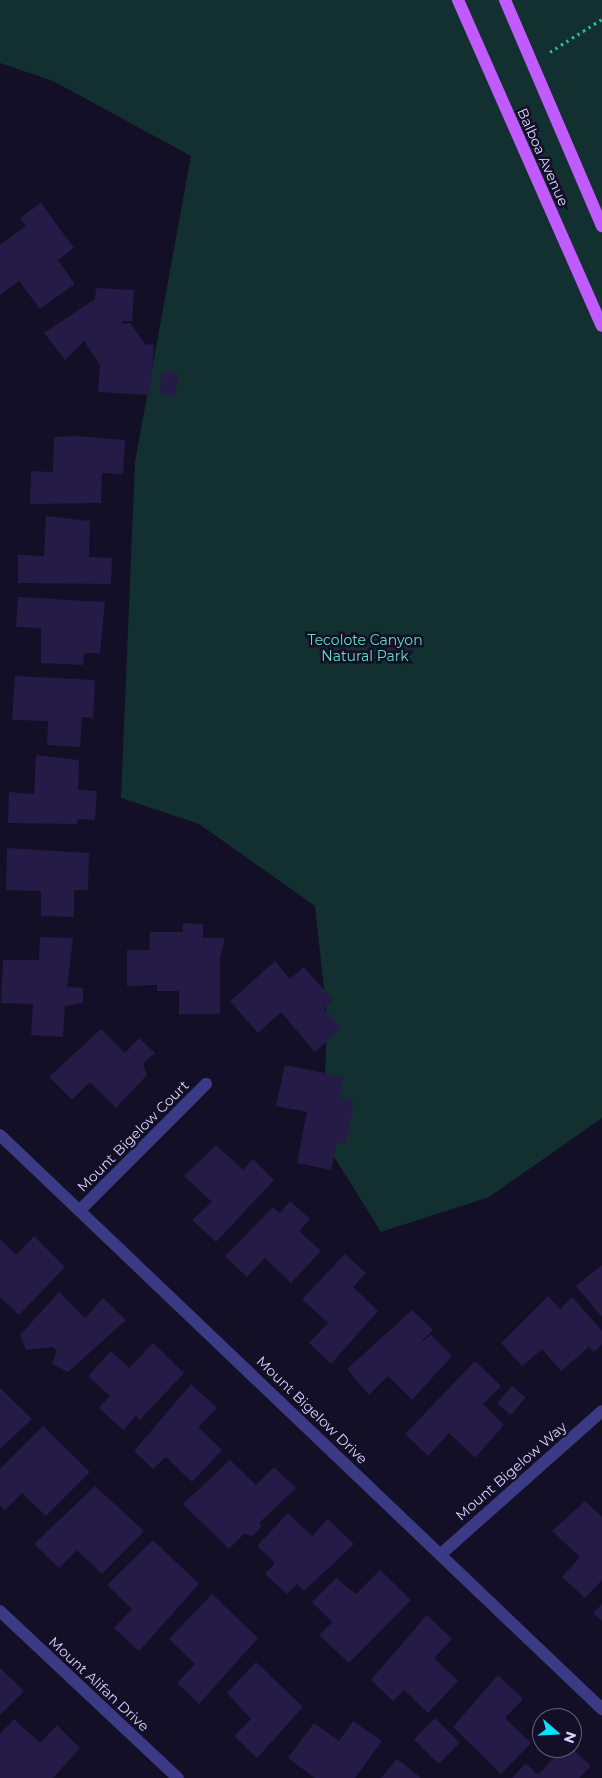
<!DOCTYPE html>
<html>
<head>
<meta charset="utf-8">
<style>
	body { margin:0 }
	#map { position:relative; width:602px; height:1778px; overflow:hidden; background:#130f26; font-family:Montserrat,sans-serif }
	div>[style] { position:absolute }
	.green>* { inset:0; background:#12302f }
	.building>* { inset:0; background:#241b47; transform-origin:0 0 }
	.path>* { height:3px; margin-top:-1.5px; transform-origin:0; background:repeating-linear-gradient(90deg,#2fb8b0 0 2.5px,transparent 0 6.5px) }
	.minor>* { height:12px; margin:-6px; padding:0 6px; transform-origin:6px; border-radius:6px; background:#3d3a85 }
	.major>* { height:12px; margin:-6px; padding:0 6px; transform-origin:6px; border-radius:6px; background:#c25bff }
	span { translate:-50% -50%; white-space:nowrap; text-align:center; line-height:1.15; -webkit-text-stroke:5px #130f26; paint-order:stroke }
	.street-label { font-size:14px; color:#d9d4ff }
	.park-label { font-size:14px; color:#5fe0c0 }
	.north { position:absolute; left:532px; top:1708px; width:50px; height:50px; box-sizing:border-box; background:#130f26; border:1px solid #625e7d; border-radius:50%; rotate:109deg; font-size:14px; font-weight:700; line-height:20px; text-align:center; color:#d9d4ff }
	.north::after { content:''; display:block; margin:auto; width:18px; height:22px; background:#00e5ff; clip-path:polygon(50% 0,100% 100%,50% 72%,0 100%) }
</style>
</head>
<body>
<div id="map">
	<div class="green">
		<i style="clip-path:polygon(0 0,602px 0,602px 1118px,489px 1197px,381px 1232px,323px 1139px,327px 1016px,315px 906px,199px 824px,121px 798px,135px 462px,191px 156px,53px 81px,0 63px)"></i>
	</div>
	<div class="building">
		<i style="clip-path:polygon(41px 203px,74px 248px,58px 260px,75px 284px,40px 309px,19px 281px,0 295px,0 245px,26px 226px,20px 218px)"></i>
		<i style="clip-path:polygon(96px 288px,134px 290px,132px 321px,122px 321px,122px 324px,130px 323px,145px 344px,154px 345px,150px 395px,98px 392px,100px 365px,84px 341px,65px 360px,44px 333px,95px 299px)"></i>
		<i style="clip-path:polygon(161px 372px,179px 373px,175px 396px,160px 395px)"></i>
		<i style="clip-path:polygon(76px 436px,125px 440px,123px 474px,102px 473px,101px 503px,30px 504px,31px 471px,53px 472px,54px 437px)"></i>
		<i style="clip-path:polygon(46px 516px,90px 521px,89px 557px,112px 558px,111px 584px,18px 583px,18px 555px,44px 556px)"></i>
		<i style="clip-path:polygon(18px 597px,105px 602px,100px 653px,84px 653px,83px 665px,41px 663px,41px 628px,16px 627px)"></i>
		<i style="clip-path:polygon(15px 676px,95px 680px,93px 718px,82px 717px,80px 747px,47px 745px,48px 721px,12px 720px)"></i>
		<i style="clip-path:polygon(36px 755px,79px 760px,78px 790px,97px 791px,95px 820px,78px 819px,77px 824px,8px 823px,9px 792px,34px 794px)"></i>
		<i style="clip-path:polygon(7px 848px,89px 853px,88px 890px,74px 890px,74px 917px,41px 916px,41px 891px,6px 890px)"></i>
		<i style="clip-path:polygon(183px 923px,203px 924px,203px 938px,225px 938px,220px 957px,220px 1014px,179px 1014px,179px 991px,157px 991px,157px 985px,127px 986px,127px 950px,149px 950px,150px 932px,183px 932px)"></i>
		<i style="clip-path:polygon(40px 937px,73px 938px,67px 987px,83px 988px,83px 1003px,65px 1006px,63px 1037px,31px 1035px,33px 1004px,1px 1003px,3px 960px,39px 960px)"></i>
		<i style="clip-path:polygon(275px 961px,290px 979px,304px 967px,333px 1000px,324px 1008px,341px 1029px,315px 1052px,281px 1012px,258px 1033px,230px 1001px)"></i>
		<i style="clip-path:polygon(101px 1029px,125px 1053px,139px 1038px,155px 1053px,143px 1064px,147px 1075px,116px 1108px,90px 1082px,72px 1100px,49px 1077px)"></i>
		<i style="clip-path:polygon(285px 1065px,344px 1077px,340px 1098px,354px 1101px,346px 1144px,337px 1142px,331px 1170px,297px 1163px,307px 1112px,276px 1106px)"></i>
		<i style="clip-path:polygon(216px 1145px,243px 1170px,253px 1159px,274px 1180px,216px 1242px,192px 1220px,212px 1202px,184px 1176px)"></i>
		<i style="clip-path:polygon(290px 1201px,310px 1219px,299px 1231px,321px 1251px,291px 1283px,265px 1258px,247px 1277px,225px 1256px,273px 1207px,280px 1213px)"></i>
		<i style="clip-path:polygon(34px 1236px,65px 1267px,19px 1315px,0 1297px,0 1239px,16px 1255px)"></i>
		<i style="clip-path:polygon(345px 1254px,366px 1273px,353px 1287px,378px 1311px,331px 1364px,309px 1343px,328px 1323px,302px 1299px)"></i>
		<i style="clip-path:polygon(602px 1265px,602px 1317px,576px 1286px)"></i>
		<i style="clip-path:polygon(59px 1292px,85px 1318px,103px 1298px,126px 1320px,68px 1372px,52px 1364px,57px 1351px,53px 1347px,26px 1350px,20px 1335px)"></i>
		<i style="clip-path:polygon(548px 1296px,560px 1309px,572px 1297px,602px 1331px,602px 1344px,594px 1352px,589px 1347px,561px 1371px,542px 1349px,522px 1366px,501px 1343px)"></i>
		<i style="clip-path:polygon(412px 1310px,433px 1330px,418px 1345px,431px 1335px,452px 1356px,412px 1400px,388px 1376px,369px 1395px,347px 1369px)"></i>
		<i style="clip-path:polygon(153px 1343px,184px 1373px,140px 1420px,136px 1416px,123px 1430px,99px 1408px,110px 1396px,88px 1376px,111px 1351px,129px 1368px)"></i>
		<i style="clip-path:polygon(475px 1361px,501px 1386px,483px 1404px,504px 1425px,475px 1458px,449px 1433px,428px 1456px,405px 1434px)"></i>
		<i style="clip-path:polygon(191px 1384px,217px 1408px,198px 1427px,222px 1450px,192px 1482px,166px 1457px,153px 1469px,134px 1451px)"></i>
		<i style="left:512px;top:1386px;width:18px;height:23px;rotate:41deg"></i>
		<i style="clip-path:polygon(0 1388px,32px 1419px,0 1449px)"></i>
		<i style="clip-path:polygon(43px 1426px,90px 1472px,46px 1516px,22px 1493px,5px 1510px,0 1506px,0 1469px)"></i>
		<i style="clip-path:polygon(230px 1460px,256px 1485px,274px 1467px,296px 1488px,259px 1523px,262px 1526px,253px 1536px,244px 1534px,229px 1549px,183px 1504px)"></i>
		<i style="clip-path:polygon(95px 1486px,144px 1531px,102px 1574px,77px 1550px,59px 1568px,34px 1544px)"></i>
		<i style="clip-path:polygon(585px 1501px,602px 1517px,602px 1580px,585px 1598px,562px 1577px,580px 1557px,552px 1531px)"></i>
		<i style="clip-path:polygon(288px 1513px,312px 1536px,328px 1519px,354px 1544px,304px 1591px,297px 1584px,287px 1594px,265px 1574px,275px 1563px,257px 1546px)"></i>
		<i style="clip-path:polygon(153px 1540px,199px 1584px,139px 1651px,114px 1628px,132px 1609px,107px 1585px)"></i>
		<i style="clip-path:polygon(380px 1570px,411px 1600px,349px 1663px,319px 1635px,332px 1622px,312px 1602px,336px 1578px,356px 1594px)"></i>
		<i style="clip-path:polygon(212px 1594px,258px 1638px,199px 1704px,177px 1683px,195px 1664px,169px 1639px)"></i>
		<i style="clip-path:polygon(602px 1604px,602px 1621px,593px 1613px)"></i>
		<i style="clip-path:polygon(427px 1615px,452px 1639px,434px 1658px,458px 1681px,428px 1713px,404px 1690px,393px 1701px,371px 1680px)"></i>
		<i style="clip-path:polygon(256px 1662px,303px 1707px,257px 1758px,234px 1736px,251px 1719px,227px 1693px)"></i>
		<i style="clip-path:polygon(0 1668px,24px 1691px,0 1715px)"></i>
		<i style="clip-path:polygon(498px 1675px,523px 1699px,505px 1718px,531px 1743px,501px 1774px,453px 1727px)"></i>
		<i style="left:435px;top:1718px;width:35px;height:30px;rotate:45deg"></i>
		<i style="clip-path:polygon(14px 1719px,40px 1743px,57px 1725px,80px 1748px,53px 1778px,0 1778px,0 1734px)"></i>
		<i style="clip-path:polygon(353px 1721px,382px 1741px,355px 1778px,315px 1778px,288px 1758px,314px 1723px,339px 1741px)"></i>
		<i style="clip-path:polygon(563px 1748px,572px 1748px,591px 1766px,579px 1778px,512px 1778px,526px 1763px,538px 1775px)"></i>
		<i style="clip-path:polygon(397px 1759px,420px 1777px,419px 1778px,381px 1778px)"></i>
	</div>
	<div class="path">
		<i style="left:550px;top:52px;width:62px;rotate:-32.4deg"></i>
	</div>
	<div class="minor">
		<i style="left:0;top:1135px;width:832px;rotate:43.64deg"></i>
		<i style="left:81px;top:1209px;width:177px;rotate:-45deg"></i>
		<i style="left:441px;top:1554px;width:215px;rotate:-41.6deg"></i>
		<i style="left:0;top:1611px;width:244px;rotate:43.2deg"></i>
	</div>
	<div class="major">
		<i style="left:458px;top:0;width:356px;rotate:66.2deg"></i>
		<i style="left:505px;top:0;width:246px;rotate:66.8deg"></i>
	</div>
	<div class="street-label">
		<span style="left:543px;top:157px;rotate:66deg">Balboa Avenue</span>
		<span style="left:133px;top:1136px;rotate:-45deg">Mount Bigelow Court</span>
		<span style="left:312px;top:1410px;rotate:44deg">Mount Bigelow Drive</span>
		<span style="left:511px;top:1471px;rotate:-41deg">Mount Bigelow Way</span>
		<span style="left:99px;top:1684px;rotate:43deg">Mount Alifan Drive</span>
	</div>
	<div class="park-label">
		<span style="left:365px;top:648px">Tecolote Canyon<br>Natural Park</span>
	</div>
	<div class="north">N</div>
</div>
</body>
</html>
